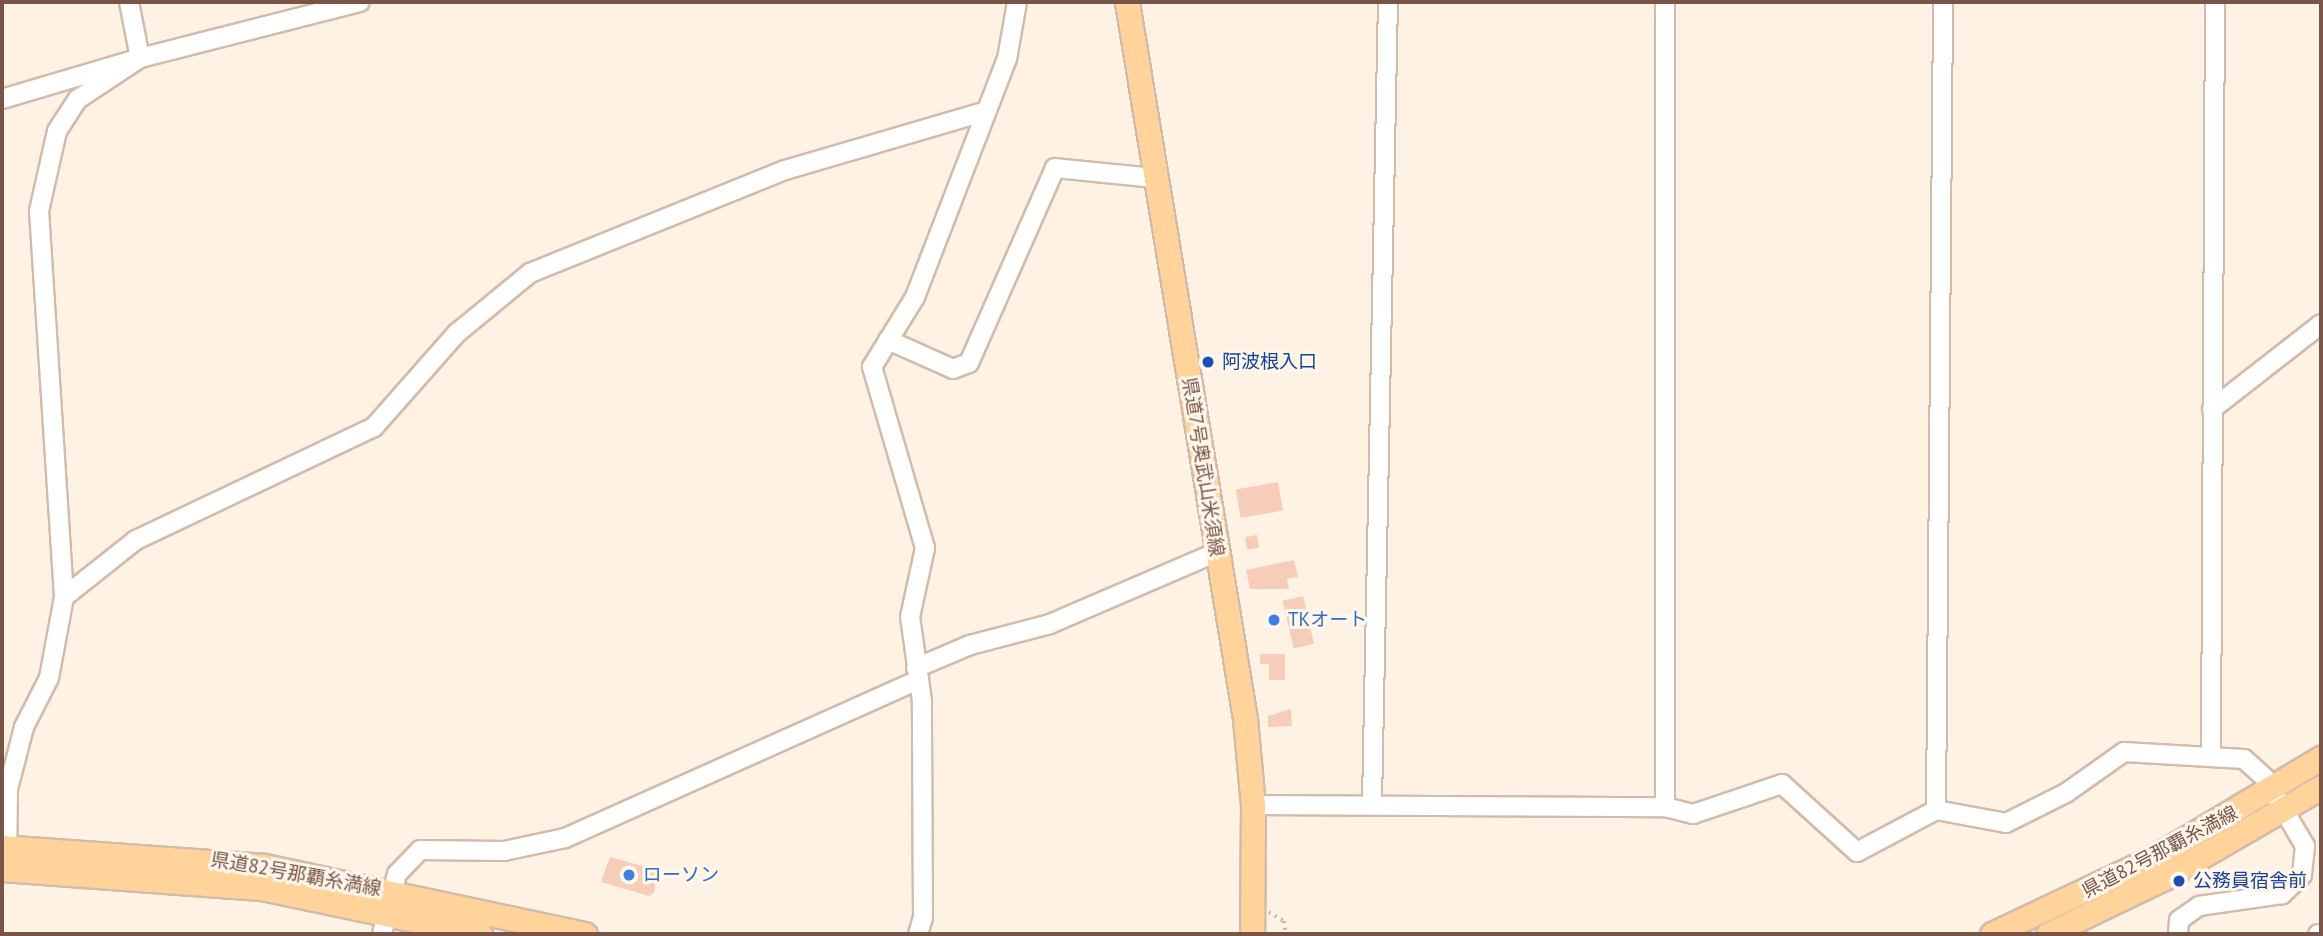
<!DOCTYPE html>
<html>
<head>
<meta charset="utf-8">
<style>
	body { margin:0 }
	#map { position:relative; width:2323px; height:936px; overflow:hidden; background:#fef2e4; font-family:"PT Sans","Noto Sans JP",sans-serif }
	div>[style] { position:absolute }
	.building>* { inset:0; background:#f6cdb9; transform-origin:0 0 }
	.path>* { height:3.5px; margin-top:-1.75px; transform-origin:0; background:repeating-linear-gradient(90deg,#dbb09c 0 2px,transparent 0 7px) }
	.roads { filter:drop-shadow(2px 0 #d3bbab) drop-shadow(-2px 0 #d3bbab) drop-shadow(0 2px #d3bbab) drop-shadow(0 -2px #d3bbab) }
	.minor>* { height:18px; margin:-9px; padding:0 9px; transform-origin:9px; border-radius:9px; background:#fff }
	.major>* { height:23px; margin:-11.5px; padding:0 11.5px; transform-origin:11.5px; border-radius:11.5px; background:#ffd39a }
	.dots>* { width:19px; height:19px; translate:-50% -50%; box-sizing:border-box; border:4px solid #fff6ec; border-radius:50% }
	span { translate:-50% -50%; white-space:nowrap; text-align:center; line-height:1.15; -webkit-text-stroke:6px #fff6ec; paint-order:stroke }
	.transit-label { font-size:19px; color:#164399 }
	.left { translate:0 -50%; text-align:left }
	.street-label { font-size:19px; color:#795547 }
	.shop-label { font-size:19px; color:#366cbe }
	.frame { position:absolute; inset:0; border:4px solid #795547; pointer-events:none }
</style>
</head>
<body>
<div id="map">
	<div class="building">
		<i style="left:1278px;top:482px;width:29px;height:43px;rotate:80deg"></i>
		<i style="left:1257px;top:535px;width:13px;height:12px;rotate:81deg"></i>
		<i style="clip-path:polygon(1294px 560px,1298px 577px,1287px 579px,1289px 589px,1250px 589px,1246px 570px)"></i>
		<i style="left:1303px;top:596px;width:49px;height:21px;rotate:77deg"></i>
		<i style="clip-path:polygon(1260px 654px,1285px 654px,1285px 680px,1269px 680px,1269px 664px,1260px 664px)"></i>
		<i style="clip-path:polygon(1291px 709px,1292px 726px,1268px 727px,1268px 716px)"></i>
		<i style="clip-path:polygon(610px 857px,656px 870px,655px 892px,649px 896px,601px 882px)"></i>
	</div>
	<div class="path">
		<i style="left:1269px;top:912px;width:17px;rotate:31deg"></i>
		<i style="left:1284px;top:921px;width:13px;rotate:81deg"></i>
	</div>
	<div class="roads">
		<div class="minor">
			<i style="left:2px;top:99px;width:144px;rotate:-16.5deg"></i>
			<i style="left:140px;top:58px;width:57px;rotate:-101.1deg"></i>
			<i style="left:888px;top:340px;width:71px;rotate:24deg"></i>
			<i style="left:953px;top:369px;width:17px;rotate:-21deg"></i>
			<i style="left:969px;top:363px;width:213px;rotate:-66.2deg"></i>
			<i style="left:1055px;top:168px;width:101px;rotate:5.7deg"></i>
			<i style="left:2212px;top:409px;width:138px;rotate:-37.9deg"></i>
			<i style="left:64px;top:597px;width:92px;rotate:-38.4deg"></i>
			<i style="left:136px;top:540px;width:263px;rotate:-25.4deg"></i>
			<i style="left:374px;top:427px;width:125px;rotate:-48.6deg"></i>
			<i style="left:457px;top:333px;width:94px;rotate:-39.4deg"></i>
			<i style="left:530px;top:273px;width:275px;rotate:-22deg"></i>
			<i style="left:785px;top:170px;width:206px;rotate:-16.3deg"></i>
			<i style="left:916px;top:668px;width:59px;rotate:-23.1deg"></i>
			<i style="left:970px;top:645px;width:83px;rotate:-14.7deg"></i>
			<i style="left:1050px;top:624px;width:182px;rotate:-23.3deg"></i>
			<i style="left:2211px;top:754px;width:752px;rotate:-89.7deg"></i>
			<i style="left:1372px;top:803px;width:801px;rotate:-88.86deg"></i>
			<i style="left:1253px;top:805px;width:412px;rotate:0.3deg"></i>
			<i style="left:1665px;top:807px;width:29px;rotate:14deg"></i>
			<i style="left:1693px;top:814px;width:94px;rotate:-18.6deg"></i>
			<i style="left:1782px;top:784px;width:101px;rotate:42.2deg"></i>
			<i style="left:1857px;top:852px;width:89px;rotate:-28deg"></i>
			<i style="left:1936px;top:810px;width:71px;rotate:10.5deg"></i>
			<i style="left:2006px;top:823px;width:67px;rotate:-26.6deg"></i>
			<i style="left:2066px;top:793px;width:71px;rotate:-35.3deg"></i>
			<i style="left:2124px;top:752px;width:120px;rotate:3.3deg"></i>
			<i style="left:2244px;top:759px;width:28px;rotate:42deg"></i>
			<i style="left:2265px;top:778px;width:79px;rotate:59.5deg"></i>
			<i style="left:2305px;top:846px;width:29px;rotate:96deg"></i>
			<i style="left:2302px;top:875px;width:28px;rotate:136deg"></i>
			<i style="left:2282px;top:894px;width:84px;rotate:171.8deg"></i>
			<i style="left:2199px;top:906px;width:24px;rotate:145deg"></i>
			<i style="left:2179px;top:920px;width:14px;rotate:94deg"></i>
			<i style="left:1665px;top:807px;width:805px;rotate:-90deg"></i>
			<i style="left:1936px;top:810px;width:808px;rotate:-89.5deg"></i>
			<i style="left:7px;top:860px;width:71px;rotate:-89.2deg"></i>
			<i style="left:8px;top:789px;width:64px;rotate:-75.5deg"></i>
			<i style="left:24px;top:727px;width:55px;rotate:-63deg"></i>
			<i style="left:49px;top:678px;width:82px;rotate:-79.5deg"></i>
			<i style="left:64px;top:597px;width:387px;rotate:-93.7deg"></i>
			<i style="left:39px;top:211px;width:82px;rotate:-77.3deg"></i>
			<i style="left:57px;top:131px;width:38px;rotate:-57deg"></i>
			<i style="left:78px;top:99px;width:74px;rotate:-33.5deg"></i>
			<i style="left:140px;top:58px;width:227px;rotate:-14.3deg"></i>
			<i style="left:382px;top:934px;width:62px;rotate:-76deg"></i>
			<i style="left:397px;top:874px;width:33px;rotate:-46deg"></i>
			<i style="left:420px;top:850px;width:84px;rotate:0.7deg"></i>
			<i style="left:504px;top:851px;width:62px;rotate:-12deg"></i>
			<i style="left:565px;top:838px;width:388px;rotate:-24.1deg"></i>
			<i style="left:918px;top:934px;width:17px;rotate:-73deg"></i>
			<i style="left:923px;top:918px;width:217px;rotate:-90.3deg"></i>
			<i style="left:922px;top:701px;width:85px;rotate:-98.1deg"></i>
			<i style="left:910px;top:617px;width:71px;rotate:-77.7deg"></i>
			<i style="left:925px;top:548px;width:189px;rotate:-106.3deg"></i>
			<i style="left:872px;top:367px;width:82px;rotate:-58.4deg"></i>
			<i style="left:915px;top:297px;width:255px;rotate:-68.9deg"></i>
			<i style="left:1007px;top:59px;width:58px;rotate:-80deg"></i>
			<i style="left:2318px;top:934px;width:3px"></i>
		</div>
		<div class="major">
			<i style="left:1127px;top:2px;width:727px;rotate:80.65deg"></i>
			<i style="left:1245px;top:719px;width:86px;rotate:84.7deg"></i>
			<i style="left:1253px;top:805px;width:129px;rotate:90.4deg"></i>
			<i style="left:2px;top:847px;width:263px;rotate:4.1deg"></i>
			<i style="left:264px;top:866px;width:328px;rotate:12deg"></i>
			<i style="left:2px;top:869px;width:261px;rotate:4.2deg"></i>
			<i style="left:262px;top:888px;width:223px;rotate:11.9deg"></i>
			<i style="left:1992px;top:934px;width:178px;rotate:-25.3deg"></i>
			<i style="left:2153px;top:858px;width:196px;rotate:-30.8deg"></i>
			<i style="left:2048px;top:934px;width:129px;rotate:-25.8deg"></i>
			<i style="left:2164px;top:878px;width:181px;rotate:-30.1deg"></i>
		</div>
	</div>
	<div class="dots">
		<i style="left:1208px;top:362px;background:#1a4fb4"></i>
		<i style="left:1274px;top:620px;background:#3f7fe0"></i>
		<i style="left:629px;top:875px;background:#3f7fe0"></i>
		<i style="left:2179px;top:881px;background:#1a4fb4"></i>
	</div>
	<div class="transit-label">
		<span class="left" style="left:1222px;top:362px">阿波根入口</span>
		<span class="left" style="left:2193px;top:881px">公務員宿舎前</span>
	</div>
	<div class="street-label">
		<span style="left:1203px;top:467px;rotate:81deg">県道7号奥武山米須線</span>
		<span style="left:2160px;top:852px;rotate:-28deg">県道82号那覇糸満線</span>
		<span style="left:296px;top:874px;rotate:10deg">県道82号那覇糸満線</span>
	</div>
	<div class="shop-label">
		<span class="left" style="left:1288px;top:620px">TKオート</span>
		<span class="left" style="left:643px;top:875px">ローソン</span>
	</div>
	<div class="frame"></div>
</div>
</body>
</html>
